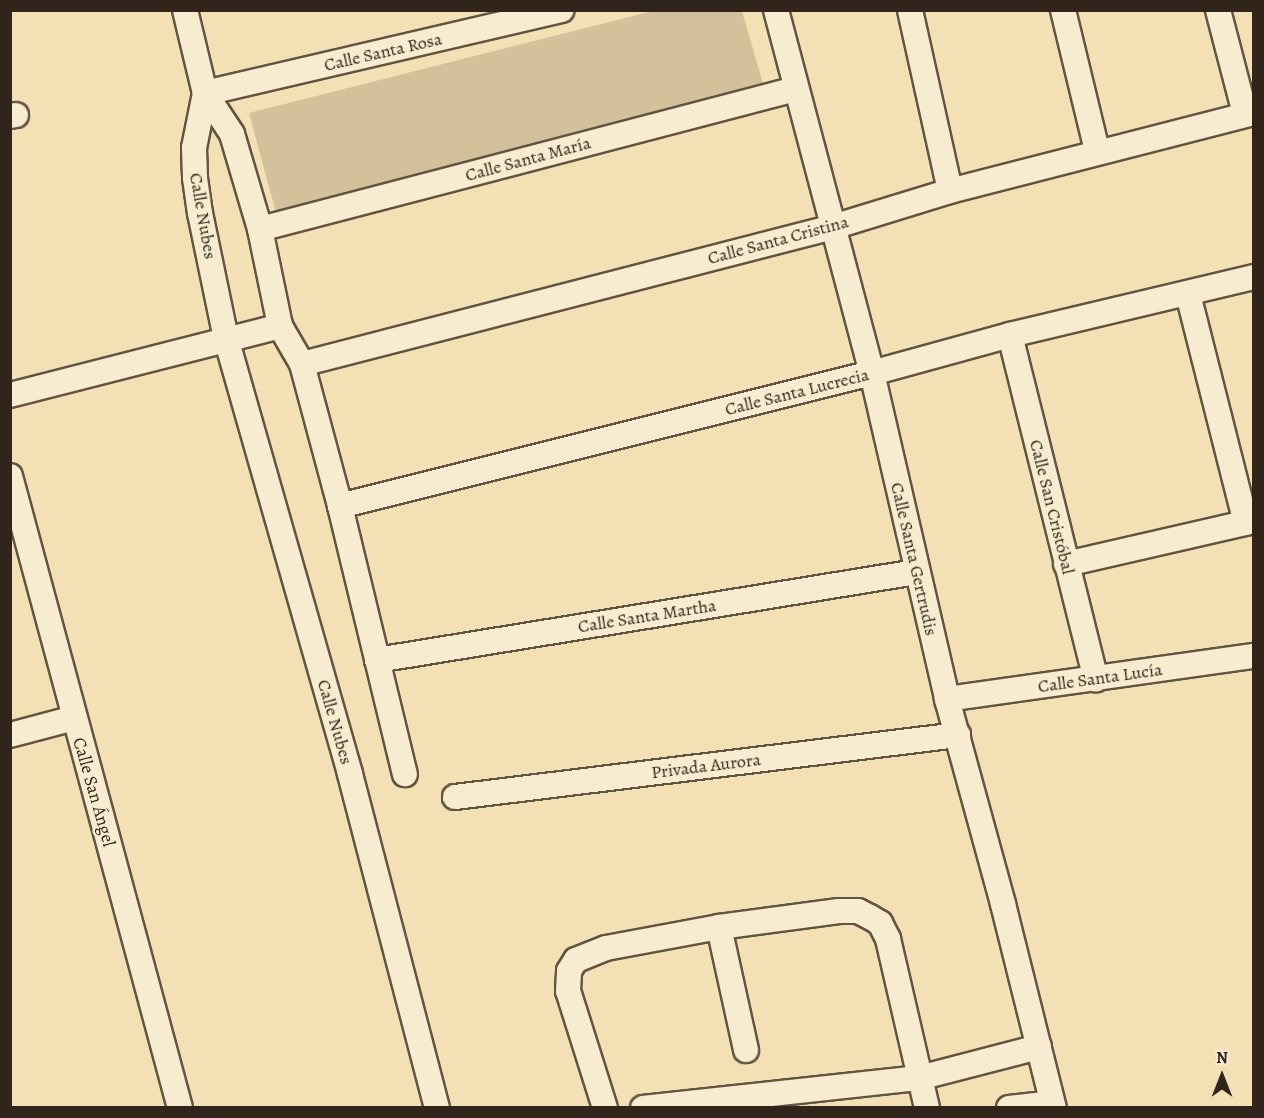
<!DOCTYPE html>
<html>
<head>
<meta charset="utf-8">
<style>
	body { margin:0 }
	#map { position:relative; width:1264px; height:1118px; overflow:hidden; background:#f3e1b5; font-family:Alegreya,serif }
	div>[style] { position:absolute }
	.green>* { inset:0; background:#d2c19b }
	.roads { filter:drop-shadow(2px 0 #625442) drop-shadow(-2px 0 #625442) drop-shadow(0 2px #625442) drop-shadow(0 -2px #625442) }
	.minor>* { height:24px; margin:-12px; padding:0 12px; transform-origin:12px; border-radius:12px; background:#f7eccf }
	span { translate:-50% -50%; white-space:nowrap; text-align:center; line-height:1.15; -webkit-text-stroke:5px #f7eccf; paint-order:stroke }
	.street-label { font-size:18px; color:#31251b }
	.frame { position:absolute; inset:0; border:12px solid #31251b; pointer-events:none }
	.north { position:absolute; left:1192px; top:1046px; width:60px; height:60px; -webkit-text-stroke:4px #f7eccf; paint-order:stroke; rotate:0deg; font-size:16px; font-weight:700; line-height:24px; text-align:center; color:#31251b }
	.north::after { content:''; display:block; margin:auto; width:21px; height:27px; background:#31251b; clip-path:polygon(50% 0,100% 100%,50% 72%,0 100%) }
</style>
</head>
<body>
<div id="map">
	<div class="green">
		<i style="clip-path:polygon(657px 10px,742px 11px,764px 87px,276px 213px,249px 113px)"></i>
	</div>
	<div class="roads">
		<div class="minor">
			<i style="left:185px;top:10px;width:85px;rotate:76.5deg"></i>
			<i style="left:205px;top:93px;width:49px;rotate:56.6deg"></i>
			<i style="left:232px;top:134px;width:99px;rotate:73.6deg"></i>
			<i style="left:260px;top:229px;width:99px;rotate:78.3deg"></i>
			<i style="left:280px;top:326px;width:44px;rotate:59.9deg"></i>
			<i style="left:302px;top:364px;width:147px;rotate:75deg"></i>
			<i style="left:340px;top:506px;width:276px;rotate:76.4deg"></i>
			<i style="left:776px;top:10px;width:375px;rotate:75.2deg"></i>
			<i style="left:872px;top:373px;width:335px;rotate:77deg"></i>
			<i style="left:947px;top:699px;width:213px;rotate:74.7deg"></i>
			<i style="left:1003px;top:904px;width:210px;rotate:76deg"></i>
			<i style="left:910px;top:10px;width:185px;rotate:77.5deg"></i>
			<i style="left:1063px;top:10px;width:145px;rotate:76.4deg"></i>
			<i style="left:1218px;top:10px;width:107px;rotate:75.4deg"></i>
			<i style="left:205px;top:93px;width:56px;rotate:101.3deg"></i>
			<i style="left:194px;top:148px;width:30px;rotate:88deg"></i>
			<i style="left:195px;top:178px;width:35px;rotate:82deg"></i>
			<i style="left:200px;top:213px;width:128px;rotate:78.3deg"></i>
			<i style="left:226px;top:338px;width:453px;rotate:74.1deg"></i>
			<i style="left:350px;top:774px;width:345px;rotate:75.4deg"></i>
			<i style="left:205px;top:93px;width:366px;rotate:-13.1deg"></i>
			<i style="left:10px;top:116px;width:6px;rotate:-9deg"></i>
			<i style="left:260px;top:229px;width:554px;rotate:-14.64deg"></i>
			<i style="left:1188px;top:294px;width:236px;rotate:75.8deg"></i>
			<i style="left:1010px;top:335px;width:355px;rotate:76deg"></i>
			<i style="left:302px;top:364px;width:548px;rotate:-14.47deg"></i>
			<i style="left:833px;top:227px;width:122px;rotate:-17.1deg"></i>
			<i style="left:950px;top:191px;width:314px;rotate:-14.4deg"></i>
			<i style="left:10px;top:395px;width:279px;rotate:-14.3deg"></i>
			<i style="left:10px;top:476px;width:654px;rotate:74.94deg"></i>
			<i style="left:340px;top:506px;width:548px;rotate:-14.04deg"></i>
			<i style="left:872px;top:373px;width:143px;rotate:-15.4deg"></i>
			<i style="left:1010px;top:335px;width:251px;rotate:-13.4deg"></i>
			<i style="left:1066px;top:564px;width:193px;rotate:-12.9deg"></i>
			<i style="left:377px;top:660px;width:546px;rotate:-9.27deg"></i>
			<i style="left:947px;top:699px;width:310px;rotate:-8deg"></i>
			<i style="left:10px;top:735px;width:66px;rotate:-14.9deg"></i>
			<i style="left:455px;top:797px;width:507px;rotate:-7.03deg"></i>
			<i style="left:719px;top:927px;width:126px;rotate:77.6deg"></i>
			<i style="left:605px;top:1108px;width:123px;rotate:-107.5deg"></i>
			<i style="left:568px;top:991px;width:20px;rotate:-87deg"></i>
			<i style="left:569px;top:971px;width:13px;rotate:-58deg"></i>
			<i style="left:576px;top:960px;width:32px;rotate:-22deg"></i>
			<i style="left:606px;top:948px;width:115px;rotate:-10.5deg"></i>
			<i style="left:719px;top:927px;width:121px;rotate:-7.6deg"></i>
			<i style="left:839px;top:911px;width:19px"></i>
			<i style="left:858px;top:911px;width:13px;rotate:27deg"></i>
			<i style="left:870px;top:917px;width:12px;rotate:31deg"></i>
			<i style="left:880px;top:923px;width:18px;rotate:63deg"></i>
			<i style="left:888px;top:939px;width:173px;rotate:77deg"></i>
			<i style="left:643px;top:1108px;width:278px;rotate:-6.2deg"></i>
			<i style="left:919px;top:1078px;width:124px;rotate:-14.5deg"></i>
			<i style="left:1009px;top:1108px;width:43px;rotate:-6.6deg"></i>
		</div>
	</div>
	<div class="street-label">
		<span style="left:383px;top:52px;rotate:-13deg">Calle Santa Rosa</span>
		<span style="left:528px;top:159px;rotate:-15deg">Calle Santa María</span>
		<span style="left:203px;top:216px;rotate:80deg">Calle Nubes</span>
		<span style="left:778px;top:240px;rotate:-15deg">Calle Santa Cristina</span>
		<span style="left:797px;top:392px;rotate:-14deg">Calle Santa Lucrecia</span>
		<span style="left:1052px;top:507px;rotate:76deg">Calle San Cristóbal</span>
		<span style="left:914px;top:559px;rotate:77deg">Calle Santa Gertrudis</span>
		<span style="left:647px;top:616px;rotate:-9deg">Calle Santa Martha</span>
		<span style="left:1100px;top:678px;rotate:-8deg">Calle Santa Lucía</span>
		<span style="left:335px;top:722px;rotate:74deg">Calle Nubes</span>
		<span style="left:706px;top:766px;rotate:-7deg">Privada Aurora</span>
		<span style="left:94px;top:792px;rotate:74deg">Calle San Ángel</span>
	</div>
	<div class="frame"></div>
	<div class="north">N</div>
</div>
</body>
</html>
